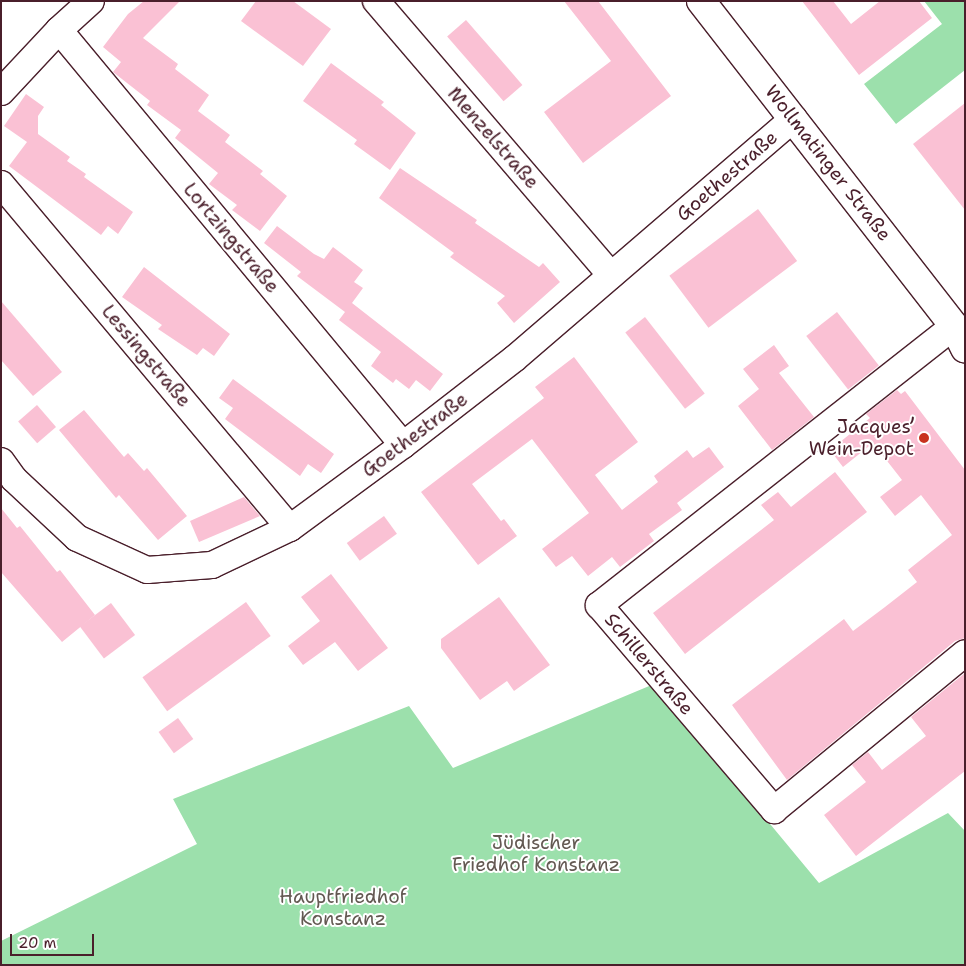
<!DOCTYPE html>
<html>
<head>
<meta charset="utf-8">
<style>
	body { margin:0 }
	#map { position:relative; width:966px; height:966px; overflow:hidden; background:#fff; font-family:"Shantell Sans",sans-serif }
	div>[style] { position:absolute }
	.green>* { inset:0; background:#9ce0ac }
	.building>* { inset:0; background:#fac1d4; transform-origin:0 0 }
	.roads { filter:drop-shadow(1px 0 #4a1f2b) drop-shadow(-1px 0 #4a1f2b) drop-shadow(0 1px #4a1f2b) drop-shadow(0 -1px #4a1f2b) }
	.street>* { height:26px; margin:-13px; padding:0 13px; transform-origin:13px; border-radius:13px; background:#fff }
	.secondary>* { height:28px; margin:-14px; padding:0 14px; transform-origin:14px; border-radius:14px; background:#fff }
	.dots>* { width:14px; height:14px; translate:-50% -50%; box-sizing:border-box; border:2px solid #fff; border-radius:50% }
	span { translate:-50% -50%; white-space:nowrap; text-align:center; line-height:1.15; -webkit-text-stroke:4px #fff; paint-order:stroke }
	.street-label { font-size:19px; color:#4a1f2b }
	.poi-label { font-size:19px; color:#4a1f2b }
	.right { translate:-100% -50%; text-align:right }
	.park-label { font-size:19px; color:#635952 }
	.frame { position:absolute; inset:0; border:2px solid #4a1f2b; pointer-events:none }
	.scale { position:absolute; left:10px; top:934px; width:84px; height:22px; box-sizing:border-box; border:2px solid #4a1f2b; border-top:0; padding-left:6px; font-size:15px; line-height:18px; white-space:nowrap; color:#4a1f2b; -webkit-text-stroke:4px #fff; paint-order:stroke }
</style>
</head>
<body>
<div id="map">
	<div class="green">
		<i style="clip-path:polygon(924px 1px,965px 1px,965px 70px,896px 124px,864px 84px,942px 24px)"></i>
		<i style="clip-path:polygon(654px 684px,819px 883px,948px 813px,965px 831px,965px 965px,1px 965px,1px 941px,197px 844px,173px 799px,409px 706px,453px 768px)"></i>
	</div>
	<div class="building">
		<i style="clip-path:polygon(144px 1px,180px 1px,143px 38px,178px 64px,175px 69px,209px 95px,198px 111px,230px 135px,225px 142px,263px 171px,260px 174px,287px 196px,260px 231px,232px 210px,237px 205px,209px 184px,218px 173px,175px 138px,181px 130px,147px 105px,150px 101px,113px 72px,121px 62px,103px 47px,128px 14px)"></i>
		<i style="clip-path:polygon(256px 1px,293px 1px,331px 29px,303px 66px,241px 21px)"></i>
		<i style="clip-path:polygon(564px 1px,598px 1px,671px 96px,583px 163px,544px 112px,611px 61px)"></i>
		<i style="clip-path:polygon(802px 1px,833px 1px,851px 24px,880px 1px,919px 1px,932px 18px,859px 75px)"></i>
		<i style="left:466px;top:20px;width:86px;height:25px;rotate:49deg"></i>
		<i style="clip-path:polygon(331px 63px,384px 102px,381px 105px,416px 133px,390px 170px,354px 144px,357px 140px,303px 101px)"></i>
		<i style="clip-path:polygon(26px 94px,44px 107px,38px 116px,38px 134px,70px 157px,67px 161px,86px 174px,84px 177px,133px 212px,118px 234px,108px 226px,101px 235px,9px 166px,27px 142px,4px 126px)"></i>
		<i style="clip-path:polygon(965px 103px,965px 210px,913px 144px)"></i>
		<i style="clip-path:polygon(400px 168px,477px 220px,475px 223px,539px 267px,543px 263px,560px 282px,514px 323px,497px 303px,505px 296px,450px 257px,454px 253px,379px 198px)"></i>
		<i style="left:758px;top:209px;width:65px;height:111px;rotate:53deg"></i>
		<i style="clip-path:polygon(277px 226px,314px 254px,324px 259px,333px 247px,363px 270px,354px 282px,363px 288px,352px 303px,443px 374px,430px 391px,416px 380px,409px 389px,396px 379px,393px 383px,371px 366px,381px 352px,339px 320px,345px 312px,297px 276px,301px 272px,264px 243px)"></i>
		<i style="clip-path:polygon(144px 267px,230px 334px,214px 356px,203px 348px,197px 355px,158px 329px,162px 325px,122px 297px)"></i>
		<i style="clip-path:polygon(1px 301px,62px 372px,33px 396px,1px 360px)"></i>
		<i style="left:837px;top:312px;width:68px;height:39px;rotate:52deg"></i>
		<i style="left:645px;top:317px;width:97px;height:25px;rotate:52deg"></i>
		<i style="clip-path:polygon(774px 345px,789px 366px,779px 373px,814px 417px,772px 450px,738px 406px,759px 389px,743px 369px)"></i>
		<i style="clip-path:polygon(574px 357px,638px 442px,595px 475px,622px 510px,658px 482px,654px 476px,687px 450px,693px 458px,709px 447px,724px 467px,677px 503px,682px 510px,649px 534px,654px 541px,620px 567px,612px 557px,588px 576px,572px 556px,556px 567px,542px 549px,589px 513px,532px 439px,472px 484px,501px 521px,504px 519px,517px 536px,478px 565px,421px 492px,544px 398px,535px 387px)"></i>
		<i style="clip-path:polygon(233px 379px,334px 454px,321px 473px,308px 464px,300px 476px,225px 419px,233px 408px,219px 398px)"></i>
		<i style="clip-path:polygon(897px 390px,901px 394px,905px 391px,965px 470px,965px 638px,955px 641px,787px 780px,732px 705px,844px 619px,853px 631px,885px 607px,917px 582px,908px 570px,952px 535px,921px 495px,895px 516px,880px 497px,902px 480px,873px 443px,843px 467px,830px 450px,870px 418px,866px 414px)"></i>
		<i style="left:37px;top:405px;width:29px;height:25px;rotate:49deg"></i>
		<i style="clip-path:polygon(84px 410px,124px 457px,128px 453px,144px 471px,147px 468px,187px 516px,158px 540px,119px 495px,116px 498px,59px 430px)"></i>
		<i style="clip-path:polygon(835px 472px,867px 512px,685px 654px,653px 613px,774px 520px,761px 505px,778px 492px,791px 507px)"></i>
		<i style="clip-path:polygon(244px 497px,260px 516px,199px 542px,190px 521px)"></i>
		<i style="clip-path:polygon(1px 508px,17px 528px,20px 526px,57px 572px,60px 570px,95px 615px,62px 642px,1px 572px)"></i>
		<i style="left:384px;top:516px;width:22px;height:46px;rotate:54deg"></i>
		<i style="clip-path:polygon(331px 574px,388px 648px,358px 671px,335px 642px,303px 665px,288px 646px,320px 621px,301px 597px)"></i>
		<i style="clip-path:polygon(499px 597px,550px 665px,514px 691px,507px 681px,480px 700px,441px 648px,441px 639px)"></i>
		<i style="left:246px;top:602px;width:42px;height:128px;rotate:54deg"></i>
		<i style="left:111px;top:603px;width:40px;height:39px;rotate:53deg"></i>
		<i style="clip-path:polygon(965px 673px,965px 771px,856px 856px,824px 815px,866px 782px,852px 765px,868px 752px,882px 770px,926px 736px,911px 717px)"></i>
		<i style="left:178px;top:718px;width:26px;height:24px;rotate:54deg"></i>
	</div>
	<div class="roads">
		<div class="street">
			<i style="left:376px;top:1px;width:361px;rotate:49.4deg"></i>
			<i style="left:59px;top:30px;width:539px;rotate:50.34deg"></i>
			<i style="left:1px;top:92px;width:85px;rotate:-46.9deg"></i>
			<i style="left:59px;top:30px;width:43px;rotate:-42.2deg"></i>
			<i style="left:1px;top:184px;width:449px;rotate:50deg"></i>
			<i style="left:954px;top:326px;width:452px;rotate:141.8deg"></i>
			<i style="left:599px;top:605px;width:270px;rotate:49.5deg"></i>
			<i style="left:774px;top:810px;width:247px;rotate:-39.4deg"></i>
			<i style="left:1px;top:461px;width:22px;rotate:54deg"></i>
			<i style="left:14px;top:479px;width:86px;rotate:43.1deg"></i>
			<i style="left:77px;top:538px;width:77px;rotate:24.6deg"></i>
			<i style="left:147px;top:570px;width:65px;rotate:-4.4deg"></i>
			<i style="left:212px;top:565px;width:86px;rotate:-25.4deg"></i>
			<i style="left:290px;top:528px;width:140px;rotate:-36.3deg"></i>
			<i style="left:403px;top:445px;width:140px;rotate:-37.8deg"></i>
			<i style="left:514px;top:359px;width:369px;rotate:-40.7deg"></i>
		</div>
		<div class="secondary">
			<i style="left:701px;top:1px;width:412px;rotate:52.1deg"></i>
			<i style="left:954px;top:326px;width:25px;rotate:64deg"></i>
		</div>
	</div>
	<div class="dots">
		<i style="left:924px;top:438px;background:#c8321e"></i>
	</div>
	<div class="street-label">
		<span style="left:493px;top:138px;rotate:49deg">Menzelstraße</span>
		<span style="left:828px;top:163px;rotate:52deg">Wollmatinger Straße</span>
		<span style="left:727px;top:176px;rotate:-41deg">Goethestraße</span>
		<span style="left:231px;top:238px;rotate:50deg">Lortzingstraße</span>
		<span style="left:146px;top:356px;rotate:50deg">Lessingstraße</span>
		<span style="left:415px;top:435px;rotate:-37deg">Goethestraße</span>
		<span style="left:649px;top:664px;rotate:50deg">Schillerstraße</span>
	</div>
	<div class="poi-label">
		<span class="right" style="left:914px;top:438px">Jacques’<br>Wein-Depot</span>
	</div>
	<div class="park-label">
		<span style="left:536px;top:854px">Jüdischer<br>Friedhof Konstanz</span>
		<span style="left:343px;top:908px">Hauptfriedhof<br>Konstanz</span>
	</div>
	<div class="frame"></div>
	<div class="scale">20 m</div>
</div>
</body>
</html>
